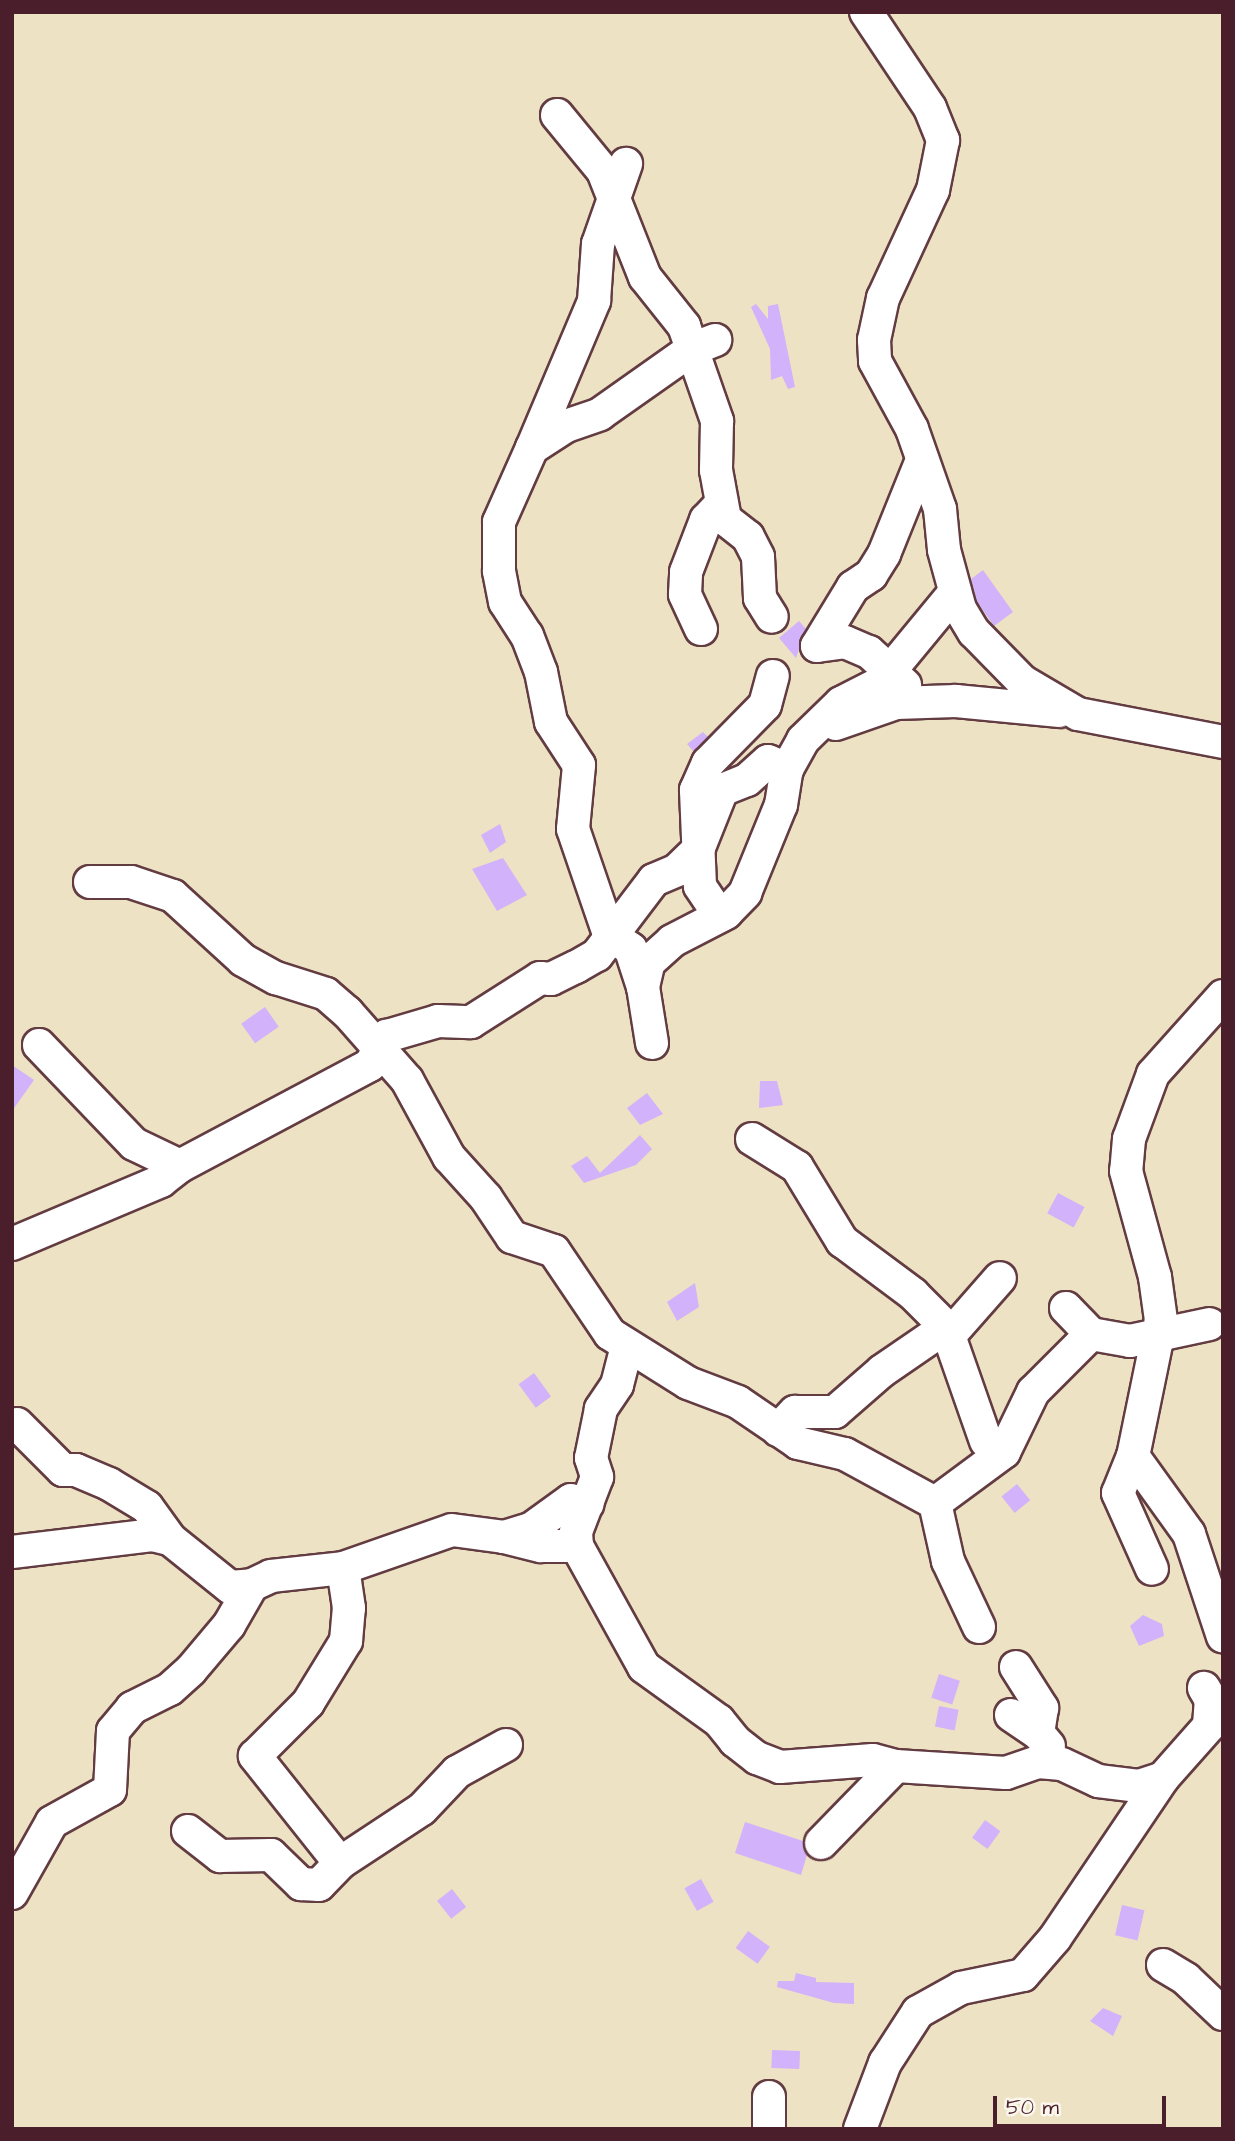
<!DOCTYPE html>
<html>
<head>
<meta charset="utf-8">
<style>
	body { margin:0 }
	#map { position:relative; width:1235px; height:2141px; overflow:hidden; background:#eee2c4; font-family:"Architects Daughter",sans-serif }
	div>[style] { position:absolute }
	.building>* { inset:0; background:#d2b2fa; transform-origin:0 0 }
	.roads { filter:drop-shadow(2px 0 #633c42) drop-shadow(-2px 0 #633c42) drop-shadow(0 2px #633c42) drop-shadow(0 -2px #633c42) }
	.minor>* { height:32px; margin:-16px; padding:0 16px; transform-origin:16px; border-radius:16px; background:#fff }
	span { translate:-50% -50%; white-space:nowrap; text-align:center; line-height:1.15; -webkit-text-stroke:5px #fbf7ec; paint-order:stroke }
	.frame { position:absolute; inset:0; border:14px solid #4a1f2b; pointer-events:none }
	.scale { position:absolute; left:993px; top:2096px; width:173px; height:32px; box-sizing:border-box; border:4px solid #4a1f2b; border-top:0; padding-left:9px; font-size:21px; line-height:24px; white-space:nowrap; color:#4a1f2b; -webkit-text-stroke:5px #fbf7ec; paint-order:stroke }
</style>
</head>
<body>
<div id="map">
	<div class="building">
		<i style="clip-path:polygon(756px 304px,768px 319px,768px 306px,778px 304px,795px 387px,788px 389px,782px 376px,771px 380px,770px 349px,751px 307px)"></i>
		<i style="clip-path:polygon(983px 570px,1013px 612px,994px 626px,977px 602px,971px 579px)"></i>
		<i style="clip-path:polygon(799px 621px,806px 629px,796px 658px,779px 638px)"></i>
		<i style="clip-path:polygon(703px 732px,708px 737px,694px 752px,687px 744px)"></i>
		<i style="clip-path:polygon(500px 824px,506px 842px,490px 853px,481px 835px)"></i>
		<i style="clip-path:polygon(503px 858px,527px 895px,497px 911px,472px 869px)"></i>
		<i style="left:265px;top:1007px;width:24px;height:29px;rotate:55deg"></i>
		<i style="clip-path:polygon(12px 1065px,34px 1080px,12px 1111px)"></i>
		<i style="clip-path:polygon(760px 1081px,777px 1081px,783px 1105px,759px 1108px)"></i>
		<i style="clip-path:polygon(647px 1093px,663px 1114px,640px 1125px,627px 1108px)"></i>
		<i style="clip-path:polygon(640px 1135px,652px 1149px,636px 1165px,584px 1183px,571px 1166px,587px 1156px,600px 1173px)"></i>
		<i style="left:1058px;top:1193px;width:30px;height:23px;rotate:28deg"></i>
		<i style="clip-path:polygon(695px 1283px,699px 1307px,677px 1321px,667px 1302px)"></i>
		<i style="left:534px;top:1373px;width:29px;height:19px;rotate:54deg"></i>
		<i style="left:1017px;top:1484px;width:21px;height:20px;rotate:51deg"></i>
		<i style="clip-path:polygon(1143px 1615px,1162px 1624px,1164px 1636px,1139px 1646px,1130px 1626px)"></i>
		<i style="left:939px;top:1674px;width:22px;height:25px;rotate:18deg"></i>
		<i style="left:939px;top:1706px;width:20px;height:21px;rotate:11deg"></i>
		<i style="left:985px;top:1820px;width:19px;height:22px;rotate:36deg"></i>
		<i style="clip-path:polygon(745px 1822px,803px 1841px,807px 1855px,801px 1875px,735px 1853px)"></i>
		<i style="left:701px;top:1879px;width:26px;height:19px;rotate:61deg"></i>
		<i style="left:452px;top:1889px;width:23px;height:19px;rotate:52deg"></i>
		<i style="left:1122px;top:1905px;width:23px;height:31px;rotate:13deg"></i>
		<i style="left:748px;top:1931px;width:27px;height:21px;rotate:36deg"></i>
		<i style="clip-path:polygon(796px 1973px,816px 1978px,816px 1982px,854px 1983px,854px 2004px,834px 2003px,777px 1987px,778px 1981px,794px 1981px)"></i>
		<i style="clip-path:polygon(1103px 2008px,1122px 2016px,1113px 2036px,1090px 2021px)"></i>
		<i style="left:772px;top:2050px;width:28px;height:18px;rotate:2deg"></i>
	</div>
	<div class="roads">
		<div class="minor">
			<i style="left:866px;top:12px;width:115px;rotate:56.3deg"></i>
			<i style="left:930px;top:108px;width:35px;rotate:68deg"></i>
			<i style="left:943px;top:140px;width:51px;rotate:101.3deg"></i>
			<i style="left:933px;top:190px;width:119px;rotate:114.8deg"></i>
			<i style="left:883px;top:298px;width:43px;rotate:102.1deg"></i>
			<i style="left:874px;top:340px;width:21px;rotate:87deg"></i>
			<i style="left:875px;top:361px;width:77px;rotate:61.4deg"></i>
			<i style="left:912px;top:429px;width:85px;rotate:70.7deg"></i>
			<i style="left:940px;top:509px;width:41px;rotate:84.4deg"></i>
			<i style="left:944px;top:550px;width:61px;rotate:74.8deg"></i>
			<i style="left:960px;top:609px;width:27px;rotate:59deg"></i>
			<i style="left:974px;top:632px;width:69px;rotate:45.6deg"></i>
			<i style="left:1022px;top:681px;width:65px;rotate:30.5deg"></i>
			<i style="left:1078px;top:714px;width:148px;rotate:10.9deg"></i>
			<i style="left:557px;top:115px;width:72px;rotate:50.6deg"></i>
			<i style="left:603px;top:171px;width:114px;rotate:68.4deg"></i>
			<i style="left:645px;top:277px;width:63px;rotate:51.5deg"></i>
			<i style="left:684px;top:326px;width:101px;rotate:70.8deg"></i>
			<i style="left:717px;top:421px;width:49px;rotate:91.2deg"></i>
			<i style="left:716px;top:470px;width:50px;rotate:79.6deg"></i>
			<i style="left:725px;top:519px;width:29px;rotate:38deg"></i>
			<i style="left:748px;top:537px;width:22px;rotate:63deg"></i>
			<i style="left:758px;top:557px;width:41px;rotate:87.2deg"></i>
			<i style="left:760px;top:598px;width:22px;rotate:58deg"></i>
			<i style="left:532px;top:448px;width:160px;rotate:-67.1deg"></i>
			<i style="left:594px;top:301px;width:57px;rotate:-86deg"></i>
			<i style="left:598px;top:244px;width:85px;rotate:-70.7deg"></i>
			<i style="left:701px;top:629px;width:38px;rotate:-115deg"></i>
			<i style="left:685px;top:594px;width:22px;rotate:-87deg"></i>
			<i style="left:686px;top:572px;width:56px;rotate:-69deg"></i>
			<i style="left:706px;top:520px;width:23px;rotate:-47deg"></i>
			<i style="left:817px;top:646px;width:69px;rotate:-58.6deg"></i>
			<i style="left:853px;top:587px;width:22px;rotate:-34deg"></i>
			<i style="left:871px;top:575px;width:25px;rotate:-58deg"></i>
			<i style="left:884px;top:554px;width:101px;rotate:-68deg"></i>
			<i style="left:817px;top:646px;width:28px;rotate:-8deg"></i>
			<i style="left:845px;top:642px;width:26px;rotate:23deg"></i>
			<i style="left:869px;top:652px;width:49px;rotate:42.5deg"></i>
			<i style="left:836px;top:724px;width:64px;rotate:-19.3deg"></i>
			<i style="left:896px;top:703px;width:60px;rotate:-1.9deg"></i>
			<i style="left:956px;top:701px;width:104px;rotate:5.5deg"></i>
			<i style="left:90px;top:882px;width:41px"></i>
			<i style="left:131px;top:882px;width:44px;rotate:18.4deg"></i>
			<i style="left:173px;top:896px;width:95px;rotate:42.4deg"></i>
			<i style="left:243px;top:960px;width:38px;rotate:29deg"></i>
			<i style="left:276px;top:978px;width:52px;rotate:17.7deg"></i>
			<i style="left:326px;top:994px;width:28px;rotate:41deg"></i>
			<i style="left:347px;top:1012px;width:91px;rotate:48.6deg"></i>
			<i style="left:407px;top:1080px;width:88px;rotate:61.4deg"></i>
			<i style="left:449px;top:1157px;width:55px;rotate:47.9deg"></i>
			<i style="left:486px;top:1198px;width:47px;rotate:56.3deg"></i>
			<i style="left:512px;top:1237px;width:44px;rotate:18.4deg"></i>
			<i style="left:554px;top:1251px;width:100px;rotate:56deg"></i>
			<i style="left:610px;top:1334px;width:92px;rotate:32.1deg"></i>
			<i style="left:688px;top:1383px;width:53px;rotate:20.8deg"></i>
			<i style="left:738px;top:1402px;width:73px;rotate:34.3deg"></i>
			<i style="left:798px;top:1443px;width:48px;rotate:13.2deg"></i>
			<i style="left:845px;top:1454px;width:102px;rotate:28.6deg"></i>
			<i style="left:720px;top:916px;width:36px;rotate:-124deg"></i>
			<i style="left:700px;top:886px;width:96px;rotate:-92.4deg"></i>
			<i style="left:696px;top:790px;width:30px;rotate:-66deg"></i>
			<i style="left:708px;top:763px;width:81px;rotate:-45.5deg"></i>
			<i style="left:765px;top:705px;width:30px;rotate:-75deg"></i>
			<i style="left:643px;top:987px;width:40px;rotate:-108deg"></i>
			<i style="left:631px;top:949px;width:27px;rotate:-146deg"></i>
			<i style="left:609px;top:934px;width:111px;rotate:-108.9deg"></i>
			<i style="left:573px;top:829px;width:64px;rotate:-84.6deg"></i>
			<i style="left:579px;top:765px;width:51px;rotate:-123.1deg"></i>
			<i style="left:551px;top:722px;width:51px;rotate:-101.3deg"></i>
			<i style="left:541px;top:672px;width:39px;rotate:-111deg"></i>
			<i style="left:527px;top:636px;width:40px;rotate:-122.9deg"></i>
			<i style="left:505px;top:602px;width:32px;rotate:-101deg"></i>
			<i style="left:499px;top:571px;width:49px;rotate:-90deg"></i>
			<i style="left:499px;top:522px;width:81px;rotate:-66deg"></i>
			<i style="left:532px;top:448px;width:40px;rotate:-32.9deg"></i>
			<i style="left:566px;top:426px;width:36px;rotate:-19deg"></i>
			<i style="left:600px;top:414px;width:113px;rotate:-35.2deg"></i>
			<i style="left:692px;top:349px;width:25px;rotate:-21deg"></i>
			<i style="left:1223px;top:996px;width:105px;rotate:131.9deg"></i>
			<i style="left:1153px;top:1074px;width:69px;rotate:110.3deg"></i>
			<i style="left:1129px;top:1139px;width:32px;rotate:95deg"></i>
			<i style="left:1126px;top:1171px;width:110px;rotate:74.7deg"></i>
			<i style="left:1155px;top:1277px;width:43px;rotate:82.1deg"></i>
			<i style="left:1161px;top:1320px;width:139px;rotate:101.6deg"></i>
			<i style="left:1133px;top:1456px;width:96px;rotate:54.3deg"></i>
			<i style="left:1189px;top:1534px;width:108px;rotate:71.7deg"></i>
			<i style="left:652px;top:1043px;width:57px;rotate:-99.1deg"></i>
			<i style="left:643px;top:987px;width:26px;rotate:-77deg"></i>
			<i style="left:649px;top:962px;width:31px;rotate:-42deg"></i>
			<i style="left:672px;top:941px;width:61px;rotate:-27.4deg"></i>
			<i style="left:726px;top:913px;width:28px;rotate:-46deg"></i>
			<i style="left:745px;top:893px;width:95px;rotate:-67.8deg"></i>
			<i style="left:781px;top:805px;width:36px;rotate:-81deg"></i>
			<i style="left:787px;top:769px;width:33px;rotate:-61deg"></i>
			<i style="left:803px;top:740px;width:53px;rotate:-44.2deg"></i>
			<i style="left:841px;top:703px;width:44px;rotate:-27.1deg"></i>
			<i style="left:880px;top:683px;width:118px;rotate:-50.5deg"></i>
			<i style="left:39px;top:1045px;width:137px;rotate:46.2deg"></i>
			<i style="left:134px;top:1144px;width:51px;rotate:25.6deg"></i>
			<i style="left:752px;top:1139px;width:53px;rotate:31.9deg"></i>
			<i style="left:797px;top:1167px;width:87px;rotate:58.7deg"></i>
			<i style="left:842px;top:1241px;width:89px;rotate:36.7deg"></i>
			<i style="left:913px;top:1294px;width:47px;rotate:45deg"></i>
			<i style="left:946px;top:1327px;width:121px;rotate:70.7deg"></i>
			<i style="left:12px;top:1244px;width:162px;rotate:-22.9deg"></i>
			<i style="left:161px;top:1181px;width:24px;rotate:-38deg"></i>
			<i style="left:180px;top:1166px;width:215px;rotate:-28deg"></i>
			<i style="left:370px;top:1065px;width:34px;rotate:-60deg"></i>
			<i style="left:387px;top:1036px;width:53px;rotate:-16.4deg"></i>
			<i style="left:438px;top:1021px;width:33px;rotate:2deg"></i>
			<i style="left:471px;top:1022px;width:82px;rotate:-32.5deg"></i>
			<i style="left:540px;top:978px;width:11px;rotate:5deg"></i>
			<i style="left:551px;top:979px;width:28px;rotate:-26deg"></i>
			<i style="left:576px;top:967px;width:24px;rotate:-30deg"></i>
			<i style="left:597px;top:955px;width:94px;rotate:-52.8deg"></i>
			<i style="left:654px;top:880px;width:25px;rotate:-23deg"></i>
			<i style="left:677px;top:870px;width:29px;rotate:-44deg"></i>
			<i style="left:698px;top:850px;width:65px;rotate:-68.2deg"></i>
			<i style="left:722px;top:790px;width:27px;rotate:-22deg"></i>
			<i style="left:747px;top:780px;width:28px;rotate:-42deg"></i>
			<i style="left:768px;top:761px;width:21px;rotate:23deg"></i>
			<i style="left:1066px;top:1308px;width:36px;rotate:46deg"></i>
			<i style="left:949px;top:1336px;width:77px;rotate:-48.7deg"></i>
			<i style="left:627px;top:1346px;width:40px;rotate:104.4deg"></i>
			<i style="left:617px;top:1385px;width:29px;rotate:124deg"></i>
			<i style="left:601px;top:1409px;width:50px;rotate:101.5deg"></i>
			<i style="left:591px;top:1458px;width:20px;rotate:72deg"></i>
			<i style="left:597px;top:1477px;width:59px;rotate:110.9deg"></i>
			<i style="left:576px;top:1532px;width:14px;rotate:86deg"></i>
			<i style="left:577px;top:1546px;width:138px;rotate:61deg"></i>
			<i style="left:644px;top:1667px;width:92px;rotate:35.8deg"></i>
			<i style="left:719px;top:1721px;width:26px;rotate:51deg"></i>
			<i style="left:735px;top:1741px;width:28px;rotate:38deg"></i>
			<i style="left:757px;top:1758px;width:25px;rotate:21deg"></i>
			<i style="left:780px;top:1767px;width:93px;rotate:-4.3deg"></i>
			<i style="left:873px;top:1760px;width:24px;rotate:15deg"></i>
			<i style="left:896px;top:1766px;width:110px;rotate:3.6deg"></i>
			<i style="left:1006px;top:1773px;width:34px;rotate:-19deg"></i>
			<i style="left:1038px;top:1762px;width:24px;rotate:5deg"></i>
			<i style="left:1062px;top:1764px;width:40px;rotate:25deg"></i>
			<i style="left:1098px;top:1781px;width:41px;rotate:7deg"></i>
			<i style="left:1139px;top:1786px;width:25px;rotate:-18deg"></i>
			<i style="left:1163px;top:1778px;width:69px;rotate:-48.5deg"></i>
			<i style="left:1209px;top:1726px;width:26px;rotate:-86deg"></i>
			<i style="left:1211px;top:1700px;width:14px;rotate:-120deg"></i>
			<i style="left:17px;top:1424px;width:65px;rotate:45deg"></i>
			<i style="left:63px;top:1470px;width:13px"></i>
			<i style="left:76px;top:1470px;width:36px;rotate:23deg"></i>
			<i style="left:109px;top:1484px;width:44px;rotate:31.2deg"></i>
			<i style="left:147px;top:1507px;width:39px;rotate:54deg"></i>
			<i style="left:778px;top:1430px;width:25px;rotate:-47deg"></i>
			<i style="left:795px;top:1412px;width:40px"></i>
			<i style="left:835px;top:1412px;width:62px;rotate:-41.1deg"></i>
			<i style="left:882px;top:1371px;width:78px;rotate:-34.5deg"></i>
			<i style="left:1133px;top:1456px;width:40px;rotate:112deg"></i>
			<i style="left:1118px;top:1493px;width:83px;rotate:65.9deg"></i>
			<i style="left:504px;top:1537px;width:38px;rotate:14deg"></i>
			<i style="left:541px;top:1546px;width:36px"></i>
			<i style="left:12px;top:1552px;width:141px;rotate:-6.9deg"></i>
			<i style="left:152px;top:1535px;width:18px;rotate:13deg"></i>
			<i style="left:170px;top:1539px;width:77px;rotate:38.7deg"></i>
			<i style="left:230px;top:1587px;width:22px;rotate:-5deg"></i>
			<i style="left:979px;top:1627px;width:73px;rotate:-115.2deg"></i>
			<i style="left:948px;top:1561px;width:59px;rotate:-102.6deg"></i>
			<i style="left:935px;top:1503px;width:86px;rotate:-36.5deg"></i>
			<i style="left:1004px;top:1452px;width:67px;rotate:-64.2deg"></i>
			<i style="left:1033px;top:1392px;width:82px;rotate:-45deg"></i>
			<i style="left:1091px;top:1334px;width:40px;rotate:10deg"></i>
			<i style="left:1130px;top:1341px;width:81px;rotate:-12.1deg"></i>
			<i style="left:1016px;top:1667px;width:49px;rotate:57.6deg"></i>
			<i style="left:1042px;top:1708px;width:25px;rotate:99deg"></i>
			<i style="left:1011px;top:1715px;width:32px;rotate:34deg"></i>
			<i style="left:1038px;top:1733px;width:17px;rotate:50deg"></i>
			<i style="left:188px;top:1831px;width:41px;rotate:38deg"></i>
			<i style="left:220px;top:1856px;width:51px;rotate:-1.1deg"></i>
			<i style="left:271px;top:1855px;width:42px;rotate:44deg"></i>
			<i style="left:301px;top:1884px;width:18px;rotate:3deg"></i>
			<i style="left:319px;top:1885px;width:30px;rotate:-46deg"></i>
			<i style="left:340px;top:1863px;width:137px;rotate:-128.5deg"></i>
			<i style="left:255px;top:1756px;width:75px;rotate:-45deg"></i>
			<i style="left:308px;top:1703px;width:73px;rotate:-58.5deg"></i>
			<i style="left:346px;top:1641px;width:33px;rotate:-85deg"></i>
			<i style="left:349px;top:1608px;width:40px;rotate:-98.5deg"></i>
			<i style="left:821px;top:1843px;width:107px;rotate:-45.8deg"></i>
			<i style="left:340px;top:1863px;width:98px;rotate:-33.4deg"></i>
			<i style="left:422px;top:1809px;width:51px;rotate:-46.6deg"></i>
			<i style="left:457px;top:1772px;width:56px;rotate:-28.9deg"></i>
			<i style="left:12px;top:1893px;width:81px;rotate:-60.6deg"></i>
			<i style="left:52px;top:1822px;width:66px;rotate:-28.9deg"></i>
			<i style="left:110px;top:1790px;width:59px;rotate:-87.1deg"></i>
			<i style="left:113px;top:1731px;width:30px;rotate:-50deg"></i>
			<i style="left:132px;top:1708px;width:42px;rotate:-26.6deg"></i>
			<i style="left:170px;top:1689px;width:28px;rotate:-42deg"></i>
			<i style="left:191px;top:1670px;width:59px;rotate:-49.8deg"></i>
			<i style="left:229px;top:1625px;width:46px;rotate:-60.1deg"></i>
			<i style="left:252px;top:1585px;width:21px;rotate:-25deg"></i>
			<i style="left:271px;top:1576px;width:72px;rotate:-6.3deg"></i>
			<i style="left:343px;top:1568px;width:115px;rotate:-19.2deg"></i>
			<i style="left:452px;top:1530px;width:52px;rotate:7.7deg"></i>
			<i style="left:504px;top:1537px;width:28px;rotate:-17deg"></i>
			<i style="left:531px;top:1529px;width:49px;rotate:-35.9deg"></i>
			<i style="left:571px;top:1500px;width:17px;rotate:13deg"></i>
			<i style="left:1163px;top:1965px;width:27px;rotate:31deg"></i>
			<i style="left:1186px;top:1979px;width:51px;rotate:43.4deg"></i>
			<i style="left:769px;top:2129px;width:32px;rotate:-90deg"></i>
			<i style="left:860px;top:2129px;width:71px;rotate:-69.3deg"></i>
			<i style="left:885px;top:2063px;width:61px;rotate:-57.1deg"></i>
			<i style="left:918px;top:2012px;width:49px;rotate:-29.2deg"></i>
			<i style="left:961px;top:1988px;width:63px;rotate:-11.8deg"></i>
			<i style="left:1023px;top:1975px;width:49px;rotate:-49.1deg"></i>
			<i style="left:1055px;top:1938px;width:193px;rotate:-56deg"></i>
		</div>
	</div>
	<div class="frame"></div>
	<div class="scale">50 m</div>
</div>
</body>
</html>
